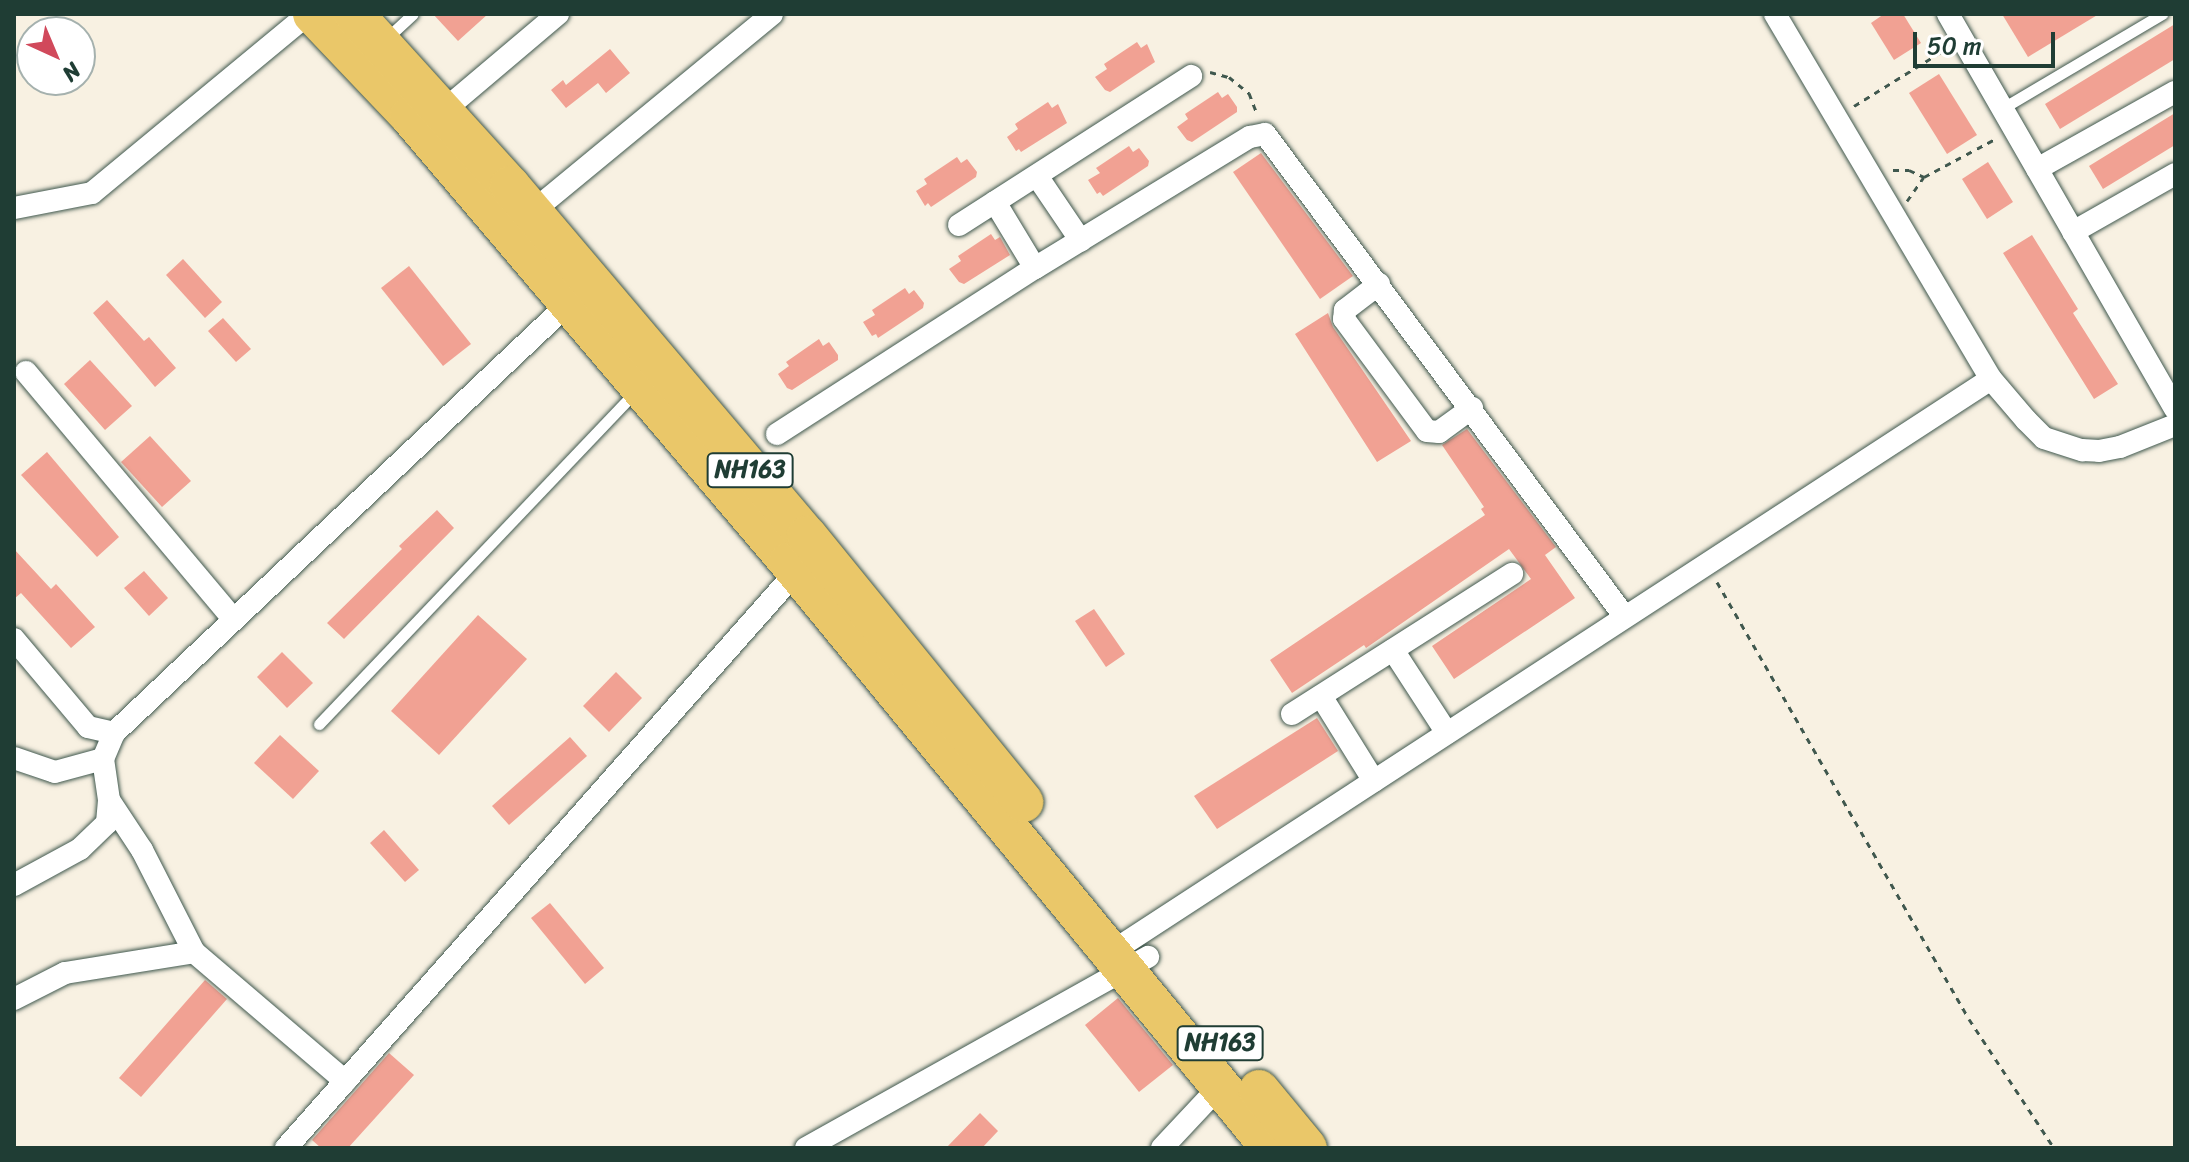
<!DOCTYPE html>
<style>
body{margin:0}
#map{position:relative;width:2189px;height:1162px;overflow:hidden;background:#f8f1e2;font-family:Sriracha,sans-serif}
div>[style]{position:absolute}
.building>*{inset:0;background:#f1a193}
.path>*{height:3px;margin-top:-1.5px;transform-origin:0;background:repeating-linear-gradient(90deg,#40584e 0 6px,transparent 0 12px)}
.roads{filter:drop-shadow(0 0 2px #40584e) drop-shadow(0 0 2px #40584e)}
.lane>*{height:11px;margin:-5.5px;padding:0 5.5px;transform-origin:5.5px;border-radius:5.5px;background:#fff}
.street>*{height:22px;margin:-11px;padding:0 11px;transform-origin:11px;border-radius:11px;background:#fff}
.highway>*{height:40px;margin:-20px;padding:0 20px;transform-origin:20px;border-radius:20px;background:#eac769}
span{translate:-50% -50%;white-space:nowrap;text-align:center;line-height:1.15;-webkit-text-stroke:7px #fff;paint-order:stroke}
.shield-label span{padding:2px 6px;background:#fff;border:2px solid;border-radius:6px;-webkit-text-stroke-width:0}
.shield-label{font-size:24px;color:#1f3d34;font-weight:700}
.frame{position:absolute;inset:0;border:16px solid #1f3d34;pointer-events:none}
.north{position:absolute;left:16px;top:16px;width:80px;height:80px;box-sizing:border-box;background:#fff;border:2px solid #a5b1ae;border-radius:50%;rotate:136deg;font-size:22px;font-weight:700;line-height:32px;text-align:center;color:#1f3d34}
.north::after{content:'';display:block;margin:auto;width:28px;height:36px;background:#d1495b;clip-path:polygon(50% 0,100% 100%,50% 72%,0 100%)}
.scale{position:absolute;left:1913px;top:32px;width:142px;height:36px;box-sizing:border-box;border:4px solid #1f3d34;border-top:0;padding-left:10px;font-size:24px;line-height:28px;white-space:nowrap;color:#1f3d34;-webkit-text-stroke:6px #fff;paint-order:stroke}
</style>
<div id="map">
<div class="building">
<div style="clip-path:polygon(433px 14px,488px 14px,458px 41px)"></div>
<div style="clip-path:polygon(1884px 14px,1903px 14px,1921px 43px,1894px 60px,1871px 23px)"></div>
<div style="clip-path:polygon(2002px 14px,2099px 14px,2028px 57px)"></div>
<div style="clip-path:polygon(2175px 24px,2175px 59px,2060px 129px,2045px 104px)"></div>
<div style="clip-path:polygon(1137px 42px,1141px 48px,1147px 44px,1155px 62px,1110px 92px,1105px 90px,1095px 77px,1107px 69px,1104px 64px)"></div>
<div style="clip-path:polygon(610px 49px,630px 73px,606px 93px,598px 83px,566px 108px,551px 90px,563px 80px,566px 85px)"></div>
<div style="clip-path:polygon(1939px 74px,1977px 135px,1947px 154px,1909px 93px)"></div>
<div style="clip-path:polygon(1218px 92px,1222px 98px,1228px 94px,1237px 107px,1237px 112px,1192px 142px,1187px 140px,1177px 127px,1188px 119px,1185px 114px)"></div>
<div style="clip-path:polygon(1048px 102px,1052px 108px,1058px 104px,1067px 123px,1021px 152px,1019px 149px,1016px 151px,1007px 137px,1018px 129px,1015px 124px)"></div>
<div style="clip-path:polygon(2175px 113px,2175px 145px,2103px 189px,2089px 166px)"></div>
<div style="clip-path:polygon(1129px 146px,1133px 152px,1139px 148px,1149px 161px,1148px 166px,1103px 196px,1100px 192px,1097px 194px,1088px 180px,1100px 173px,1096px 168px)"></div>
<div style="clip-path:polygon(1261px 153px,1353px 276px,1320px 299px,1233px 172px)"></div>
<div style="clip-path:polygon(957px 157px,961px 163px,967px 159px,977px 172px,976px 177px,931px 207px,928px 203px,925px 206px,916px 191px,927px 184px,924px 179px)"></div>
<div style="clip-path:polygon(1988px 162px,2013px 202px,1987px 219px,1962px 179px)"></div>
<div style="clip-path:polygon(991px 234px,995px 240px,1000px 237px,1010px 255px,964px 284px,959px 282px,949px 269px,961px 261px,958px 256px)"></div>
<div style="clip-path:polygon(2032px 235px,2078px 309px,2073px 313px,2118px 384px,2094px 399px,2003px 253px)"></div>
<div style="clip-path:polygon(183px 259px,222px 302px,205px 318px,166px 275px)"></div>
<div style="clip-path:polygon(409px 266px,471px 344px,443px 366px,381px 288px)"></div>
<div style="clip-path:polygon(905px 288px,909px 294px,914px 290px,924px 303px,923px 308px,878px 338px,876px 334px,872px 336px,863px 322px,875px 315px,872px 310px)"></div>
<div style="clip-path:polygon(107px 300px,144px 341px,149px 337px,176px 368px,155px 387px,93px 313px)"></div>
<div style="clip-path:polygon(1328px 313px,1333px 327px,1411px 441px,1377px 462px,1295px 334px)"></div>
<div style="clip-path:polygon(223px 318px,251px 349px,236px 362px,208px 331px)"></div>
<div style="clip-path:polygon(819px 339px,823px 346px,829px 342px,838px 355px,838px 360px,792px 390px,787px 388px,778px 374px,789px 366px,786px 362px)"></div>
<div style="clip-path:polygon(90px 360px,132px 406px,105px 430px,64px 384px)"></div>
<div style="clip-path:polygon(1467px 429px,1556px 547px,1545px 555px,1575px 598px,1454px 679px,1432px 646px,1531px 579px,1509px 549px,1366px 648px,1364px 645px,1292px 693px,1270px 660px,1485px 515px,1481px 509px,1484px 507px,1442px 445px)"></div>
<div style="clip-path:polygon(150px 436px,191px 481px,162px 507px,121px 462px)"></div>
<div style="clip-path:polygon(47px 452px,119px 537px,97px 557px,21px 475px)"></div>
<div style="clip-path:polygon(437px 510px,454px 528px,344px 639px,327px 623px,402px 549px,399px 546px)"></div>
<div style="clip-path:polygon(14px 549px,51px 589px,56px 584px,95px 627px,71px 648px,21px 593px,14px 599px)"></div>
<div style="clip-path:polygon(144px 571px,168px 598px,149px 616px,124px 588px)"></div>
<div style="clip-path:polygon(1094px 609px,1125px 654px,1106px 667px,1075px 621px)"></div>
<div style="clip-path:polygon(478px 615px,527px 659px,439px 755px,391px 711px)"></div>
<div style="clip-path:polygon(282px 652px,313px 683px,287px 708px,257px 677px)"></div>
<div style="clip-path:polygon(616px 672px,642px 698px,609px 732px,583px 706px)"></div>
<div style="clip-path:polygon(1317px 718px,1338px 751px,1217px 829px,1194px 796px)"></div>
<div style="clip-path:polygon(280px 735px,319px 771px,293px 799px,254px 763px)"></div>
<div style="clip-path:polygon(570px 737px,587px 756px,509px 825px,492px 806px)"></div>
<div style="clip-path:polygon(384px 830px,419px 870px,405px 882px,370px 843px)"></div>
<div style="clip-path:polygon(550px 903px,604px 968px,585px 984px,531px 918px)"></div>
<div style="clip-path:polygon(205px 980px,227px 999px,141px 1097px,119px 1078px)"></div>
<div style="clip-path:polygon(1118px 998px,1173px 1065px,1139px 1092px,1085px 1025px)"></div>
<div style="clip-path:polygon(389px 1053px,414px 1075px,348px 1148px,321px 1148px,312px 1140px)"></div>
<div style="clip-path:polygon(980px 1113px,998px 1131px,982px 1148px,946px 1148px)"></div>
</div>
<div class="path">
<div style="left:1210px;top:72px;width:20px;rotate:15deg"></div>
<div style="left:1229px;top:77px;width:26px;rotate:39deg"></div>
<div style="left:1249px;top:93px;width:22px;rotate:69deg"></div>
<div style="left:1854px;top:106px;width:108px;rotate:-31.8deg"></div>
<div style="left:1893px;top:170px;width:16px"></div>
<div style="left:1909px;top:170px;width:17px;rotate:25deg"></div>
<div style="left:1907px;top:201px;width:29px;rotate:-55deg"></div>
<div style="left:1924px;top:177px;width:83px;rotate:-28.1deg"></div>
<div style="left:1717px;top:582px;width:504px;rotate:60.03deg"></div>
<div style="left:1969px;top:1019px;width:154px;rotate:56.6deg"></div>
</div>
<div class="roads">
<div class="lane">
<div style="left:387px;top:38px;width:35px;rotate:-43deg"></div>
<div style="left:2003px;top:108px;width:185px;rotate:-30.6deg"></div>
<div style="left:319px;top:724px;width:457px;rotate:-46.4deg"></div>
</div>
<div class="street">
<div style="left:1775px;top:14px;width:424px;rotate:59.4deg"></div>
<div style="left:1991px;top:379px;width:54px;rotate:49.5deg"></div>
<div style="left:2026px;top:420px;width:25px;rotate:45deg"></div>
<div style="left:2044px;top:438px;width:40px;rotate:18deg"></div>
<div style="left:2082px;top:450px;width:17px;rotate:3deg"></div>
<div style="left:2099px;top:451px;width:21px;rotate:-11deg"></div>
<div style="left:2120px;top:447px;width:59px;rotate:-21.8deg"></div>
<div style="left:1948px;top:14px;width:455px;rotate:60.1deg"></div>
<div style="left:442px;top:112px;width:152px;rotate:-40.2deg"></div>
<div style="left:2037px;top:169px;width:158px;rotate:-29.2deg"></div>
<div style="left:1037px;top:176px;width:78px;rotate:55.9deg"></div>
<div style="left:995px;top:202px;width:77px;rotate:58.8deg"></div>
<div style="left:14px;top:208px;width:79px;rotate:-10.9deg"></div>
<div style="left:92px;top:193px;width:281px;rotate:-39.6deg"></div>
<div style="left:532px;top:212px;width:311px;rotate:-39.5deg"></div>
<div style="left:959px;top:225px;width:276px;rotate:-32.7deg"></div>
<div style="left:2073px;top:232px;width:117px;rotate:-29.6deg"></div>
<div style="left:1379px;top:284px;width:43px;rotate:142.6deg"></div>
<div style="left:1345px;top:310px;width:9px;rotate:96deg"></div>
<div style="left:1344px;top:319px;width:139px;rotate:53.5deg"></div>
<div style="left:1427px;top:431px;width:12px;rotate:5deg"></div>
<div style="left:1439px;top:432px;width:41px;rotate:-36deg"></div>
<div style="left:26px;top:372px;width:322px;rotate:50deg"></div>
<div style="left:777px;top:434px;width:307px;rotate:-32.8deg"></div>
<div style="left:1035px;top:268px;width:252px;rotate:-31.4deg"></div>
<div style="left:1250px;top:137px;width:15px;rotate:-11deg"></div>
<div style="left:1265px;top:134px;width:602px;rotate:53.3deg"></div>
<div style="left:14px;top:639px;width:115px;rotate:49.9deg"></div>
<div style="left:88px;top:727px;width:27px;rotate:13deg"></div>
<div style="left:1393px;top:650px;width:99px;rotate:57deg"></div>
<div style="left:1321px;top:696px;width:100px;rotate:58.1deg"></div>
<div style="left:1292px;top:714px;width:261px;rotate:-32.5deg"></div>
<div style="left:14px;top:758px;width:43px;rotate:18.9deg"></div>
<div style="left:55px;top:772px;width:50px;rotate:-15.2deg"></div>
<div style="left:109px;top:800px;width:60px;rotate:56.6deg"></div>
<div style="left:142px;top:850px;width:114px;rotate:63deg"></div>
<div style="left:194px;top:952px;width:199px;rotate:40.5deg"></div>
<div style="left:14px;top:885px;width:75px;rotate:-28.6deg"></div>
<div style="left:80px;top:849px;width:37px;rotate:-44deg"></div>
<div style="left:107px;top:823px;width:23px;rotate:-85deg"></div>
<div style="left:109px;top:800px;width:41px;rotate:-98.3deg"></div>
<div style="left:103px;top:759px;width:28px;rotate:-67deg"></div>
<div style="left:114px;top:733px;width:625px;rotate:-43.38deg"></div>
<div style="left:1110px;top:953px;width:1051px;rotate:-33.09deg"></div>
<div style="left:14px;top:999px;width:57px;rotate:-27deg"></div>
<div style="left:65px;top:973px;width:131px;rotate:-9.2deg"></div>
<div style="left:286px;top:1148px;width:771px;rotate:-48.47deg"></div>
<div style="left:806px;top:1148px;width:392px;rotate:-29.2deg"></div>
<div style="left:1162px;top:1148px;width:85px;rotate:-46.9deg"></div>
</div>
<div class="highway">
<div style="left:313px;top:14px;width:141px;rotate:46.4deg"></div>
<div style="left:410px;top:116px;width:585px;rotate:49.64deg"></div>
<div style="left:789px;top:562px;width:759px;rotate:50.56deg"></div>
<div style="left:354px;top:14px;width:232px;rotate:47.8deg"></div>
<div style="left:510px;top:186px;width:459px;rotate:49.7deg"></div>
<div style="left:807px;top:536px;width:343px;rotate:50.9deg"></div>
<div style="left:1259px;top:1090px;width:75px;rotate:50.4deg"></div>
</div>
</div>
<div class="shield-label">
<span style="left:750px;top:470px">NH163</span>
<span style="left:1220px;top:1043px">NH163</span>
</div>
<div class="frame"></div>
<div class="north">N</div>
<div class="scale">50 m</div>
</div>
